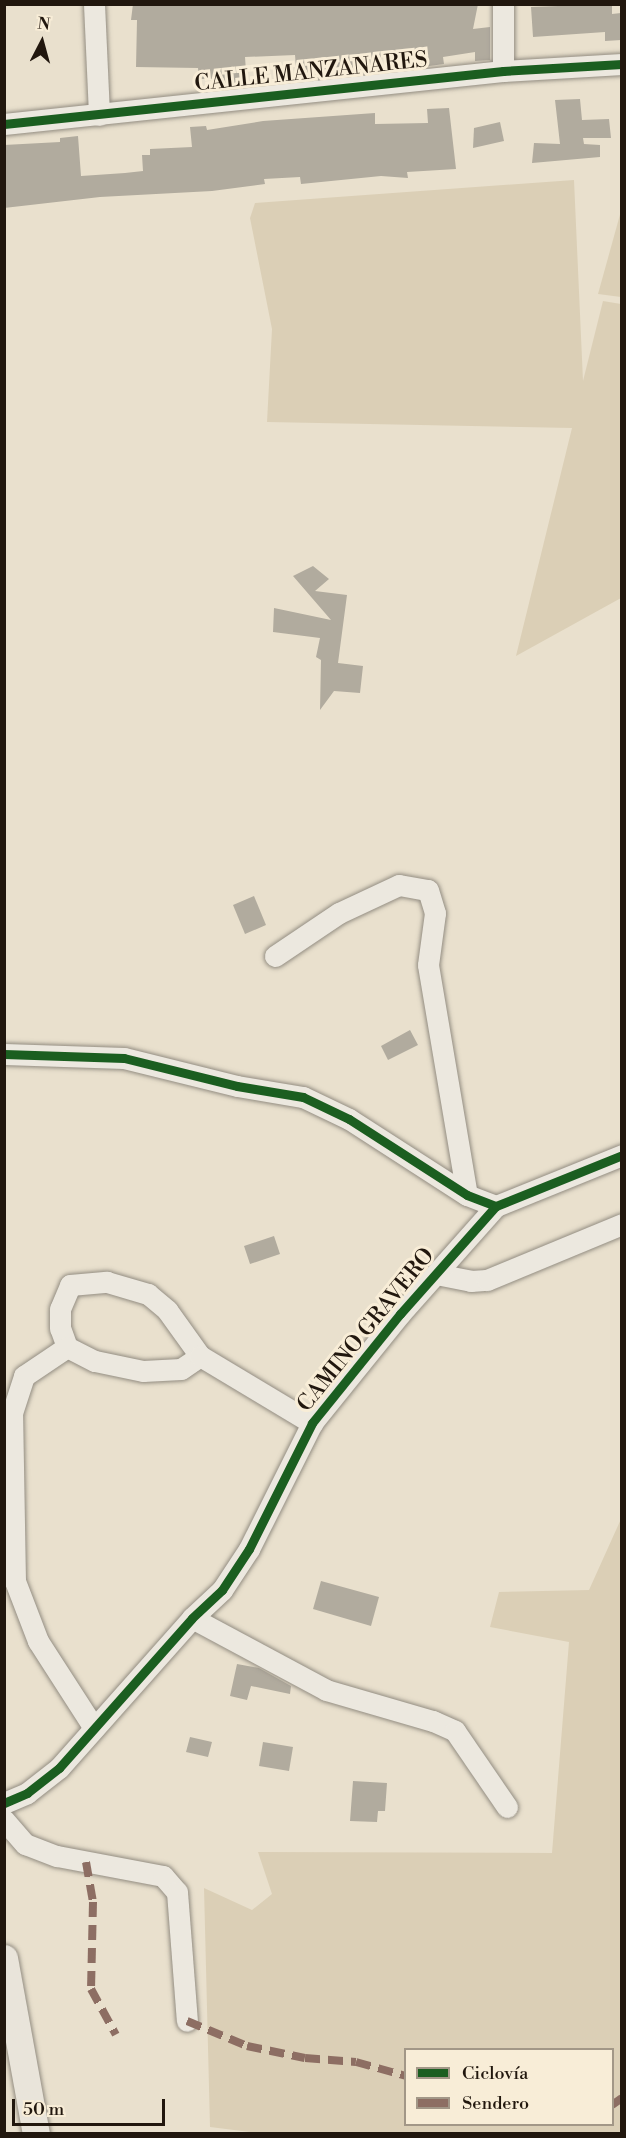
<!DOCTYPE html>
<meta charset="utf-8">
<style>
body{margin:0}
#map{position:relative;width:626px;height:2138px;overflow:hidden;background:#e9e0cd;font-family:"Libre Bodoni",serif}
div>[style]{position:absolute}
.green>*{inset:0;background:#dbcfb6}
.building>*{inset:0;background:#b1ab9e}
.roads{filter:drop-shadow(0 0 2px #938d82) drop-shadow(0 0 2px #938d82)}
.minor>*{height:21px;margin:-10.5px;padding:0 10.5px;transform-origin:10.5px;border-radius:10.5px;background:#ece8df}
.major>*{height:27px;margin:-13.5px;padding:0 13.5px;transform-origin:13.5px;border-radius:13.5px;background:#e9e4da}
.quiet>*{height:8px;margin-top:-4px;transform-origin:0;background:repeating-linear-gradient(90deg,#8d6e63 0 15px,transparent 0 23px)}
.cycleway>*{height:9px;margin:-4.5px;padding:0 4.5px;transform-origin:4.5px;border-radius:4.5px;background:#1b5e20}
span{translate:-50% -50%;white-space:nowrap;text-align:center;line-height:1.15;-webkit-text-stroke:6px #f8edd7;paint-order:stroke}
.street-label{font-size:22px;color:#21170e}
.frame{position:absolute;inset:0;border:6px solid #21170e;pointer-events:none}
.legend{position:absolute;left:404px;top:2048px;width:210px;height:78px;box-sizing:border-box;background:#f8edd7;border:2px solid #a29787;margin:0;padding:8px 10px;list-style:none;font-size:18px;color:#21170e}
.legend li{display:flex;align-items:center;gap:12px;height:30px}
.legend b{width:30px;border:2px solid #a29787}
.north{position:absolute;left:12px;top:12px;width:60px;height:60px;-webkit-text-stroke:4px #f8edd7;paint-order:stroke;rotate:6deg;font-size:16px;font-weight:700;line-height:24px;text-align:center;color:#21170e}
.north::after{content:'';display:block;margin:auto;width:21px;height:27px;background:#21170e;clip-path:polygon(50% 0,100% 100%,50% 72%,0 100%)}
.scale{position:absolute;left:12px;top:2099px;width:153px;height:27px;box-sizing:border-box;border:3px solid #21170e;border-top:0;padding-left:8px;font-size:18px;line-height:21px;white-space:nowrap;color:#21170e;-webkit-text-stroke:4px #f8edd7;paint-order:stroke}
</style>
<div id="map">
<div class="green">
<div style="clip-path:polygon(574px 180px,583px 381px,603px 301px,621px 304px,621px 598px,516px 656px,572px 428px,267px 422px,272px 329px,250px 218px,255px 203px)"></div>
<div style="clip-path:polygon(621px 211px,621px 297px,598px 294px)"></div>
<div style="clip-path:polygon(evenodd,621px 1519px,621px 2133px,265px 2134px,210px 2127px,204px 1888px,252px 1910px,272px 1894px,258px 1852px,552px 1853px,569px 1642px,490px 1627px,499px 1592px,589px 1590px,621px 1519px,406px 2050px,612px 2050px,612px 2124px,406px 2124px,406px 2050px)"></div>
</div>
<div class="building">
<div style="clip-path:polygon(133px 4px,478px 4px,473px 29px,490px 27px,490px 60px,475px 61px,475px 52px,443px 57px,444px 64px,422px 67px,420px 52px,370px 59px,372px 72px,297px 80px,295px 55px,245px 57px,247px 85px,221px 88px,222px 79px,199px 79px,198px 68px,136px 67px,137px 20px,131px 20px)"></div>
<div style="clip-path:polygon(612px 4px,612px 14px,621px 13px,621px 40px,605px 41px,605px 32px,533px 37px,531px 7px)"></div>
<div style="clip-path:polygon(580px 99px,582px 120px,609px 119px,611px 138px,583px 138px,584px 144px,600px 145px,600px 157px,532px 163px,534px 143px,560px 144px,555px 100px)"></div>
<div style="clip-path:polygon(449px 108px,456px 169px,407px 172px,408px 178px,381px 176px,301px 184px,300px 177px,264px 179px,265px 184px,212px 191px,100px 197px,4px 208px,4px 145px,60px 142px,60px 138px,78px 136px,81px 176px,125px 173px,143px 171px,142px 155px,150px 155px,150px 149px,192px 147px,190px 127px,206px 126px,207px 130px,263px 121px,375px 113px,375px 124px,428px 123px,427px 109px)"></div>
<div style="clip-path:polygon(500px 122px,504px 141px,473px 148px,474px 128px)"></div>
<div style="clip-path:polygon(313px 566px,329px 579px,315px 591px,347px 595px,338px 663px,363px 666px,360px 693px,334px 691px,320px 710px,321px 660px,316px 657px,320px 638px,273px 632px,274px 608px,331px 620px,293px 576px)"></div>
<div style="clip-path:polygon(254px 896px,266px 925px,245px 934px,233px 905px)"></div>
<div style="clip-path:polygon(410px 1030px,418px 1045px,388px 1060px,381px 1046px)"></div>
<div style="clip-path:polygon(274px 1236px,280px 1254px,250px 1264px,244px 1246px)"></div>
<div style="clip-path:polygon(321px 1581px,379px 1597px,371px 1626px,313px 1609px)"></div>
<div style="clip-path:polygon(237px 1664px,259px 1668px,291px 1686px,290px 1694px,251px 1686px,247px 1700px,230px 1696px)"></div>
<div style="clip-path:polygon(190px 1737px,212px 1742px,208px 1757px,186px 1752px)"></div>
<div style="clip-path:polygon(263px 1742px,293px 1747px,289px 1771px,259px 1766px)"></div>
<div style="clip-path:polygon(353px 1781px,387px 1783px,385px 1811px,378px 1811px,377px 1822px,350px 1821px)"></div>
</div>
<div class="roads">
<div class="minor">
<div style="left:94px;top:4px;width:111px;rotate:87.4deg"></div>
<div style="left:503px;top:71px;width:67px;rotate:-90deg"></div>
<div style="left:4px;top:124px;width:502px;rotate:-6.06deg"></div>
<div style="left:503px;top:71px;width:119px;rotate:-3.4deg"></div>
<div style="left:275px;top:956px;width:77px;rotate:-33.9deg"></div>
<div style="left:339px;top:913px;width:66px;rotate:-25deg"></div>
<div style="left:399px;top:885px;width:29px;rotate:10deg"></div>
<div style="left:428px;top:890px;width:24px;rotate:73deg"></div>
<div style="left:435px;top:913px;width:52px;rotate:97.7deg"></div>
<div style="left:428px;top:965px;width:233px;rotate:80.4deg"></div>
<div style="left:4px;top:1054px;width:120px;rotate:1.9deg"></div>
<div style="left:124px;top:1058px;width:116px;rotate:13.9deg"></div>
<div style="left:237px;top:1086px;width:67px;rotate:9.5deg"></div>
<div style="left:303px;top:1097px;width:51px;rotate:25.6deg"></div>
<div style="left:349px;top:1119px;width:140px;rotate:32.8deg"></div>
<div style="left:467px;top:1195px;width:31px;rotate:21deg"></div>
<div style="left:436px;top:1274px;width:36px;rotate:11deg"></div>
<div style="left:471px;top:1281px;width:16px;rotate:-4deg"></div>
<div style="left:487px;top:1280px;width:146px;rotate:-22.5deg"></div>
<div style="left:67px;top:1347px;width:20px;rotate:-110deg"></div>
<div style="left:60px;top:1328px;width:19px;rotate:-90deg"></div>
<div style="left:60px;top:1309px;width:26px;rotate:-67deg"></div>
<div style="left:70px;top:1285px;width:37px;rotate:-5deg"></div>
<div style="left:107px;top:1282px;width:43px;rotate:16.3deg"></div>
<div style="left:148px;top:1294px;width:25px;rotate:40deg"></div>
<div style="left:167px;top:1310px;width:57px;rotate:54.3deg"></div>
<div style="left:192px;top:1618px;width:152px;rotate:28.2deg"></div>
<div style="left:326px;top:1690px;width:111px;rotate:16.2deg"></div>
<div style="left:433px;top:1721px;width:24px;rotate:24deg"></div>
<div style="left:455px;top:1731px;width:92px;rotate:55.6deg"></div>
<div style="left:94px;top:1728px;width:103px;rotate:-122.8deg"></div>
<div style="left:38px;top:1641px;width:64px;rotate:-111deg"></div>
<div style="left:15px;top:1581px;width:168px;rotate:-91deg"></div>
<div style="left:12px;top:1413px;width:39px;rotate:-72deg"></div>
<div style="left:24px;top:1376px;width:52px;rotate:-34deg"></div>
<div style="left:67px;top:1347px;width:31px;rotate:27deg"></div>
<div style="left:95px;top:1361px;width:49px;rotate:11.8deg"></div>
<div style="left:143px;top:1371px;width:38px;rotate:-3deg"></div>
<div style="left:181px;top:1369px;width:23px;rotate:-34deg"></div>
<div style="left:200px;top:1356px;width:131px;rotate:30.9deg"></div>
<div style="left:4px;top:1803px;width:25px;rotate:-23deg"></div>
<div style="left:27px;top:1793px;width:41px;rotate:-38deg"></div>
<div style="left:59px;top:1768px;width:200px;rotate:-48.4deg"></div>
<div style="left:192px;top:1618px;width:41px;rotate:-43deg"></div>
<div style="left:222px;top:1590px;width:49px;rotate:-56.6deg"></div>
<div style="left:249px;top:1549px;width:141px;rotate:-63.4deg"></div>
<div style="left:312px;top:1423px;width:140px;rotate:-51.1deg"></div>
<div style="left:400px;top:1314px;width:144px;rotate:-48.4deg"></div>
<div style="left:496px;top:1206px;width:136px;rotate:-22deg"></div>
<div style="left:4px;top:1820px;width:32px;rotate:49deg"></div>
<div style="left:25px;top:1844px;width:34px;rotate:21deg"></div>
<div style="left:57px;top:1856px;width:108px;rotate:10.7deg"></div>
<div style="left:163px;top:1876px;width:21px;rotate:49deg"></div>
<div style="left:177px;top:1892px;width:129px;rotate:85.6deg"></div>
</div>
<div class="major">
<div style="left:4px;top:1958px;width:179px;rotate:79.7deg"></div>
</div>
</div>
<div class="quiet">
<div style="left:86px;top:1862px;width:41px;rotate:80.1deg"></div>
<div style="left:93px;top:1902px;width:87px;rotate:91.3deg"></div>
<div style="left:91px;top:1989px;width:52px;rotate:61.5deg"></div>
<div style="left:187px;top:2021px;width:65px;rotate:22.6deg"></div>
<div style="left:247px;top:2046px;width:59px;rotate:11.7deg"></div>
<div style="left:305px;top:2058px;width:51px;rotate:4.5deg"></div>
<div style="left:356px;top:2062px;width:52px;rotate:15.6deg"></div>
<div style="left:612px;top:2105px;width:12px;rotate:-35deg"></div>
</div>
<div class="cycleway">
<div style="left:4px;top:124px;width:502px;rotate:-6.06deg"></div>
<div style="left:503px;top:71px;width:119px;rotate:-3.4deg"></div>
<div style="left:4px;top:1054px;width:120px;rotate:1.9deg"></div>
<div style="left:124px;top:1058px;width:116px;rotate:13.9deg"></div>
<div style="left:237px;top:1086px;width:67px;rotate:9.5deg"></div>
<div style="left:303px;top:1097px;width:51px;rotate:25.6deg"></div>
<div style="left:349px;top:1119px;width:140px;rotate:32.8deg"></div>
<div style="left:467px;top:1195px;width:31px;rotate:21deg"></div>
<div style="left:4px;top:1803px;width:25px;rotate:-23deg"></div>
<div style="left:27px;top:1793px;width:41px;rotate:-38deg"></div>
<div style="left:59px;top:1768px;width:200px;rotate:-48.4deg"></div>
<div style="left:192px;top:1618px;width:41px;rotate:-43deg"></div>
<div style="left:222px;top:1590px;width:49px;rotate:-56.6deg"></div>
<div style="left:249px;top:1549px;width:141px;rotate:-63.4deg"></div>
<div style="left:312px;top:1423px;width:140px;rotate:-51.1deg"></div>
<div style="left:400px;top:1314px;width:144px;rotate:-48.4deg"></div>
<div style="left:496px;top:1206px;width:136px;rotate:-22deg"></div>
</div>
<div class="street-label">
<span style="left:311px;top:72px;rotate:-6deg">CALLE MANZANARES</span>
<span style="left:366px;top:1330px;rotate:-51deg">CAMINO GRAVERO</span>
</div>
<div class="frame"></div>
<ul class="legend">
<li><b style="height:8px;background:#1b5e20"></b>Ciclovía</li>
<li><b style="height:8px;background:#8d6e63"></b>Sendero</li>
</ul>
<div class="north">N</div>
<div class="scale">50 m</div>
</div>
